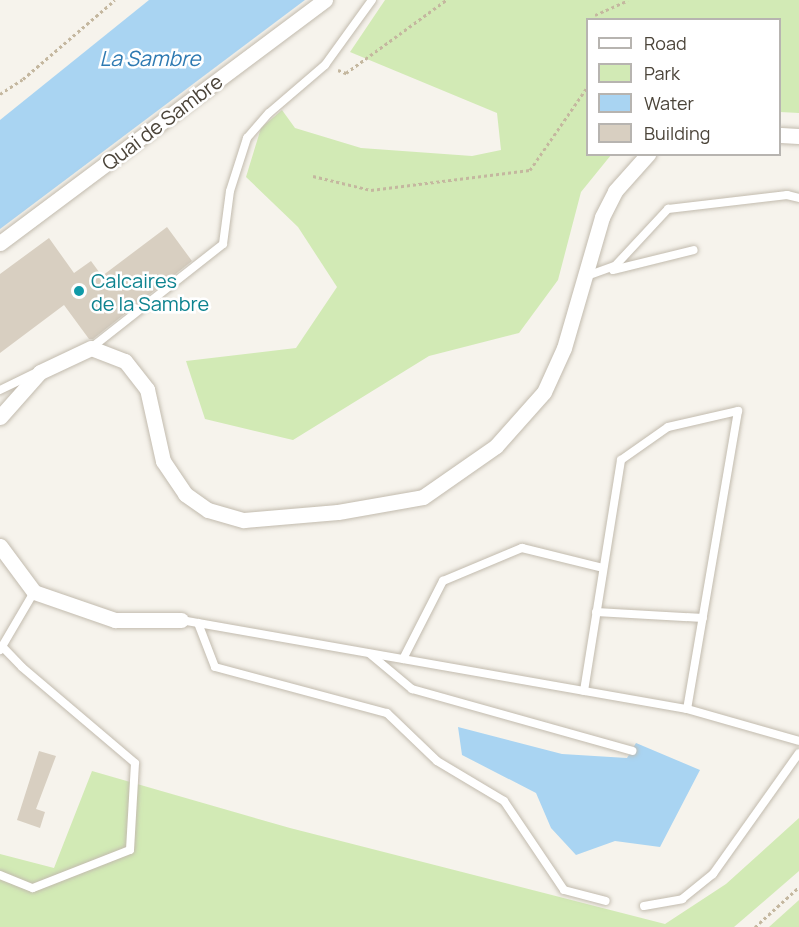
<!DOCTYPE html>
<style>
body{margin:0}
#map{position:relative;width:799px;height:927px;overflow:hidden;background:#f6f3ec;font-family:Manrope,sans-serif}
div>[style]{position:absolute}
.green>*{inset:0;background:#d2eab5}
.water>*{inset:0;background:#a9d4f2}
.building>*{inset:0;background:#d8cfc1}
.path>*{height:3px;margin-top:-1.5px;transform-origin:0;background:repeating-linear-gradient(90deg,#c4b79f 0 3px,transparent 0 6px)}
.roads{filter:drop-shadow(0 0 2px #c2bbae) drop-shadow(0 0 2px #c2bbae)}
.lane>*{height:8px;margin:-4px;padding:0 4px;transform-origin:4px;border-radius:4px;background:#fff}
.street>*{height:15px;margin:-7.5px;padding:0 7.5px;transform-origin:7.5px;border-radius:7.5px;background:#fff}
.dots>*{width:16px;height:16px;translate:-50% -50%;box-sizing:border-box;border:3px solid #fff;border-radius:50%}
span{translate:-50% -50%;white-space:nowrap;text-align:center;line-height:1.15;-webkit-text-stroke:5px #fff;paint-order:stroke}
.street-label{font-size:20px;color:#4b4439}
.culture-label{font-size:20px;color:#0d838f}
.left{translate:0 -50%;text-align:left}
.water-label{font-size:21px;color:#2e7ab2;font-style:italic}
.legend{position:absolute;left:586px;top:18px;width:195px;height:138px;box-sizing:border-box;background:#fff;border:2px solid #b7b4b0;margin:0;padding:8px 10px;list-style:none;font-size:18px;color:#4b4439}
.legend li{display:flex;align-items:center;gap:12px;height:30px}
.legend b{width:30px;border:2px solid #b7b4b0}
</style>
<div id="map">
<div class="green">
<div style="clip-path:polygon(385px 0,799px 0,799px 113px,780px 112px,780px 20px,588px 20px,588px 154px,611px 155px,581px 192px,558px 280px,519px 333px,429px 356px,293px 440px,205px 419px,186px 361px,296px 348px,337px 287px,298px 227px,246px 177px,261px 128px,282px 110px,295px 128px,361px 148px,472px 156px,501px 150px,497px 113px,350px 52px)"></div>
<div style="clip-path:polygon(92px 771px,290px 828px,665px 924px,726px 884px,799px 818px,799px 871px,734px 927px,0 927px,0 854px,54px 868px)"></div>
<div style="clip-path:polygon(799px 900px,799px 927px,769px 927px)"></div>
</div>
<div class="water">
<div style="clip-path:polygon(149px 0,305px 0,0 229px,0 120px)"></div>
<div style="clip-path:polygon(458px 727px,562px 754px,627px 758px,636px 743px,700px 770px,660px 847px,615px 841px,576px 855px,551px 828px,536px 793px,462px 755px)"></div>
</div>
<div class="building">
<div style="clip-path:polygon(167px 227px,192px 261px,93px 339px,89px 339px,64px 305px,0 353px,0 274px,49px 238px,74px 273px,91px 261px,102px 276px)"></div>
<div style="clip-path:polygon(39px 751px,56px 756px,36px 809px,45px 812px,40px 828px,17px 820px)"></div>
</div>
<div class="path">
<div style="left:595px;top:20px;width:5px;rotate:-90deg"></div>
<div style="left:595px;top:15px;width:36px;rotate:-24deg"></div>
<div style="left:338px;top:70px;width:9px;rotate:21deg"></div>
<div style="left:346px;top:73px;width:124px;rotate:-36.1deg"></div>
<div style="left:0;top:94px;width:27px;rotate:-33deg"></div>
<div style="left:23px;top:79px;width:121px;rotate:-40.7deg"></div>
<div style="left:313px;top:176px;width:60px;rotate:13.6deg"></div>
<div style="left:371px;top:190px;width:160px;rotate:-7.2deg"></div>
<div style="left:530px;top:170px;width:102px;rotate:-55.4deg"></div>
<div style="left:755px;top:927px;width:59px;rotate:-42.3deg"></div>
</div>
<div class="roads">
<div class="lane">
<div style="left:613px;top:270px;width:83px;rotate:-13.9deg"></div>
<div style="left:584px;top:277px;width:33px;rotate:-20deg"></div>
<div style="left:615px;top:266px;width:78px;rotate:-47.1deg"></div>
<div style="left:668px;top:209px;width:120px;rotate:-6.7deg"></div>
<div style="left:787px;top:195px;width:12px;rotate:14deg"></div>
<div style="left:91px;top:348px;width:168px;rotate:-38.2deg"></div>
<div style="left:223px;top:244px;width:53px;rotate:-82.5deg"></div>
<div style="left:230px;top:191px;width:56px;rotate:-72.2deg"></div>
<div style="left:247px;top:138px;width:33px;rotate:-49deg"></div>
<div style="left:269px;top:113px;width:74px;rotate:-40.6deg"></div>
<div style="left:325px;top:65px;width:80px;rotate:-54.1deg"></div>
<div style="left:0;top:390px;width:37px;rotate:-26deg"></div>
<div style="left:596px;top:612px;width:107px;rotate:3.2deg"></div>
<div style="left:181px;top:620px;width:514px;rotate:9.98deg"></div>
<div style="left:687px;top:709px;width:116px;rotate:15.9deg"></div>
<div style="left:198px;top:623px;width:47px;rotate:68.9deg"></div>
<div style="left:215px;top:667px;width:178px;rotate:15deg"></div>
<div style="left:387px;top:713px;width:69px;rotate:43.8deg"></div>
<div style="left:437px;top:761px;width:78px;rotate:30.8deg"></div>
<div style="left:504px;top:801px;width:107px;rotate:56deg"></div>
<div style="left:564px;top:890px;width:43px;rotate:14.7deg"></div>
<div style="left:0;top:650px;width:67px;rotate:-59.6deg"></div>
<div style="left:370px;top:654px;width:55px;rotate:39.8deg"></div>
<div style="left:412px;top:689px;width:229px;rotate:15.7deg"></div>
<div style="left:403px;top:659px;width:88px;rotate:-62.9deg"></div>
<div style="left:443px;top:581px;width:86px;rotate:-22.7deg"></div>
<div style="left:522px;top:548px;width:83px;rotate:13.9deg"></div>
<div style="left:584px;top:691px;width:234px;rotate:-80.9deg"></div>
<div style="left:621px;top:460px;width:57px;rotate:-35.1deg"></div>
<div style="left:668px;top:427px;width:72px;rotate:-12.9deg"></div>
<div style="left:738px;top:411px;width:302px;rotate:99.7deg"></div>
<div style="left:0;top:875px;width:35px;rotate:22deg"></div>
<div style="left:33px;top:888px;width:104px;rotate:-21.4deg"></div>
<div style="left:130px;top:850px;width:87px;rotate:-86.7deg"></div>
<div style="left:135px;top:763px;width:148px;rotate:-139.7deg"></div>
<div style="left:22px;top:667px;width:28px;rotate:-134deg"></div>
<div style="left:644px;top:906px;width:39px;rotate:-10deg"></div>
<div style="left:682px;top:899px;width:40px;rotate:-39deg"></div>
<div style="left:713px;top:874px;width:148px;rotate:-54.6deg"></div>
</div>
<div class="street">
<div style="left:780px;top:135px;width:19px;rotate:3deg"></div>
<div style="left:0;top:243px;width:406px;rotate:-36.8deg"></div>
<div style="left:0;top:417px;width:60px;rotate:-48.4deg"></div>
<div style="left:40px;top:372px;width:56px;rotate:-25.2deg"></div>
<div style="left:91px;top:348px;width:36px;rotate:21deg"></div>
<div style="left:125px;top:361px;width:36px;rotate:52deg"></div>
<div style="left:147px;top:389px;width:74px;rotate:77.5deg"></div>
<div style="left:163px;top:461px;width:40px;rotate:56deg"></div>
<div style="left:185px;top:494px;width:28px;rotate:35deg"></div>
<div style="left:208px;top:510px;width:37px;rotate:16deg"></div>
<div style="left:244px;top:520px;width:94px;rotate:-4.9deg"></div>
<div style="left:338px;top:512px;width:86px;rotate:-10deg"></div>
<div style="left:423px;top:497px;width:89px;rotate:-34.9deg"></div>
<div style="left:496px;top:446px;width:72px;rotate:-48.4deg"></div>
<div style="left:544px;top:392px;width:48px;rotate:-65.6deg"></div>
<div style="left:564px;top:348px;width:136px;rotate:-73.8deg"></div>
<div style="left:602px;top:217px;width:29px;rotate:-63deg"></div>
<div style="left:615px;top:191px;width:50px;rotate:-48.3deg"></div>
<div style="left:0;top:546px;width:57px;rotate:53.5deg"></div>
<div style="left:34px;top:592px;width:86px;rotate:19.1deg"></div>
<div style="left:115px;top:620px;width:66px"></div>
</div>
</div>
<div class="dots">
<div style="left:79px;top:291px;background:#0f9aa8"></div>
</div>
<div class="street-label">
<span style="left:162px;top:122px;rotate:-37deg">Quai de Sambre</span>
</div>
<div class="culture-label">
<span class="left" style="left:91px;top:292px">Calcaires<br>de la Sambre</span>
</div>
<div class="water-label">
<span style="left:150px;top:58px">La Sambre</span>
</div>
<ul class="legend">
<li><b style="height:8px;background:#fff"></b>Road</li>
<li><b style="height:16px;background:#d2eab5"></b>Park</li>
<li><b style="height:16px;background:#a9d4f2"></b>Water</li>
<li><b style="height:16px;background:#d8cfc1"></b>Building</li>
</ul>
</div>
